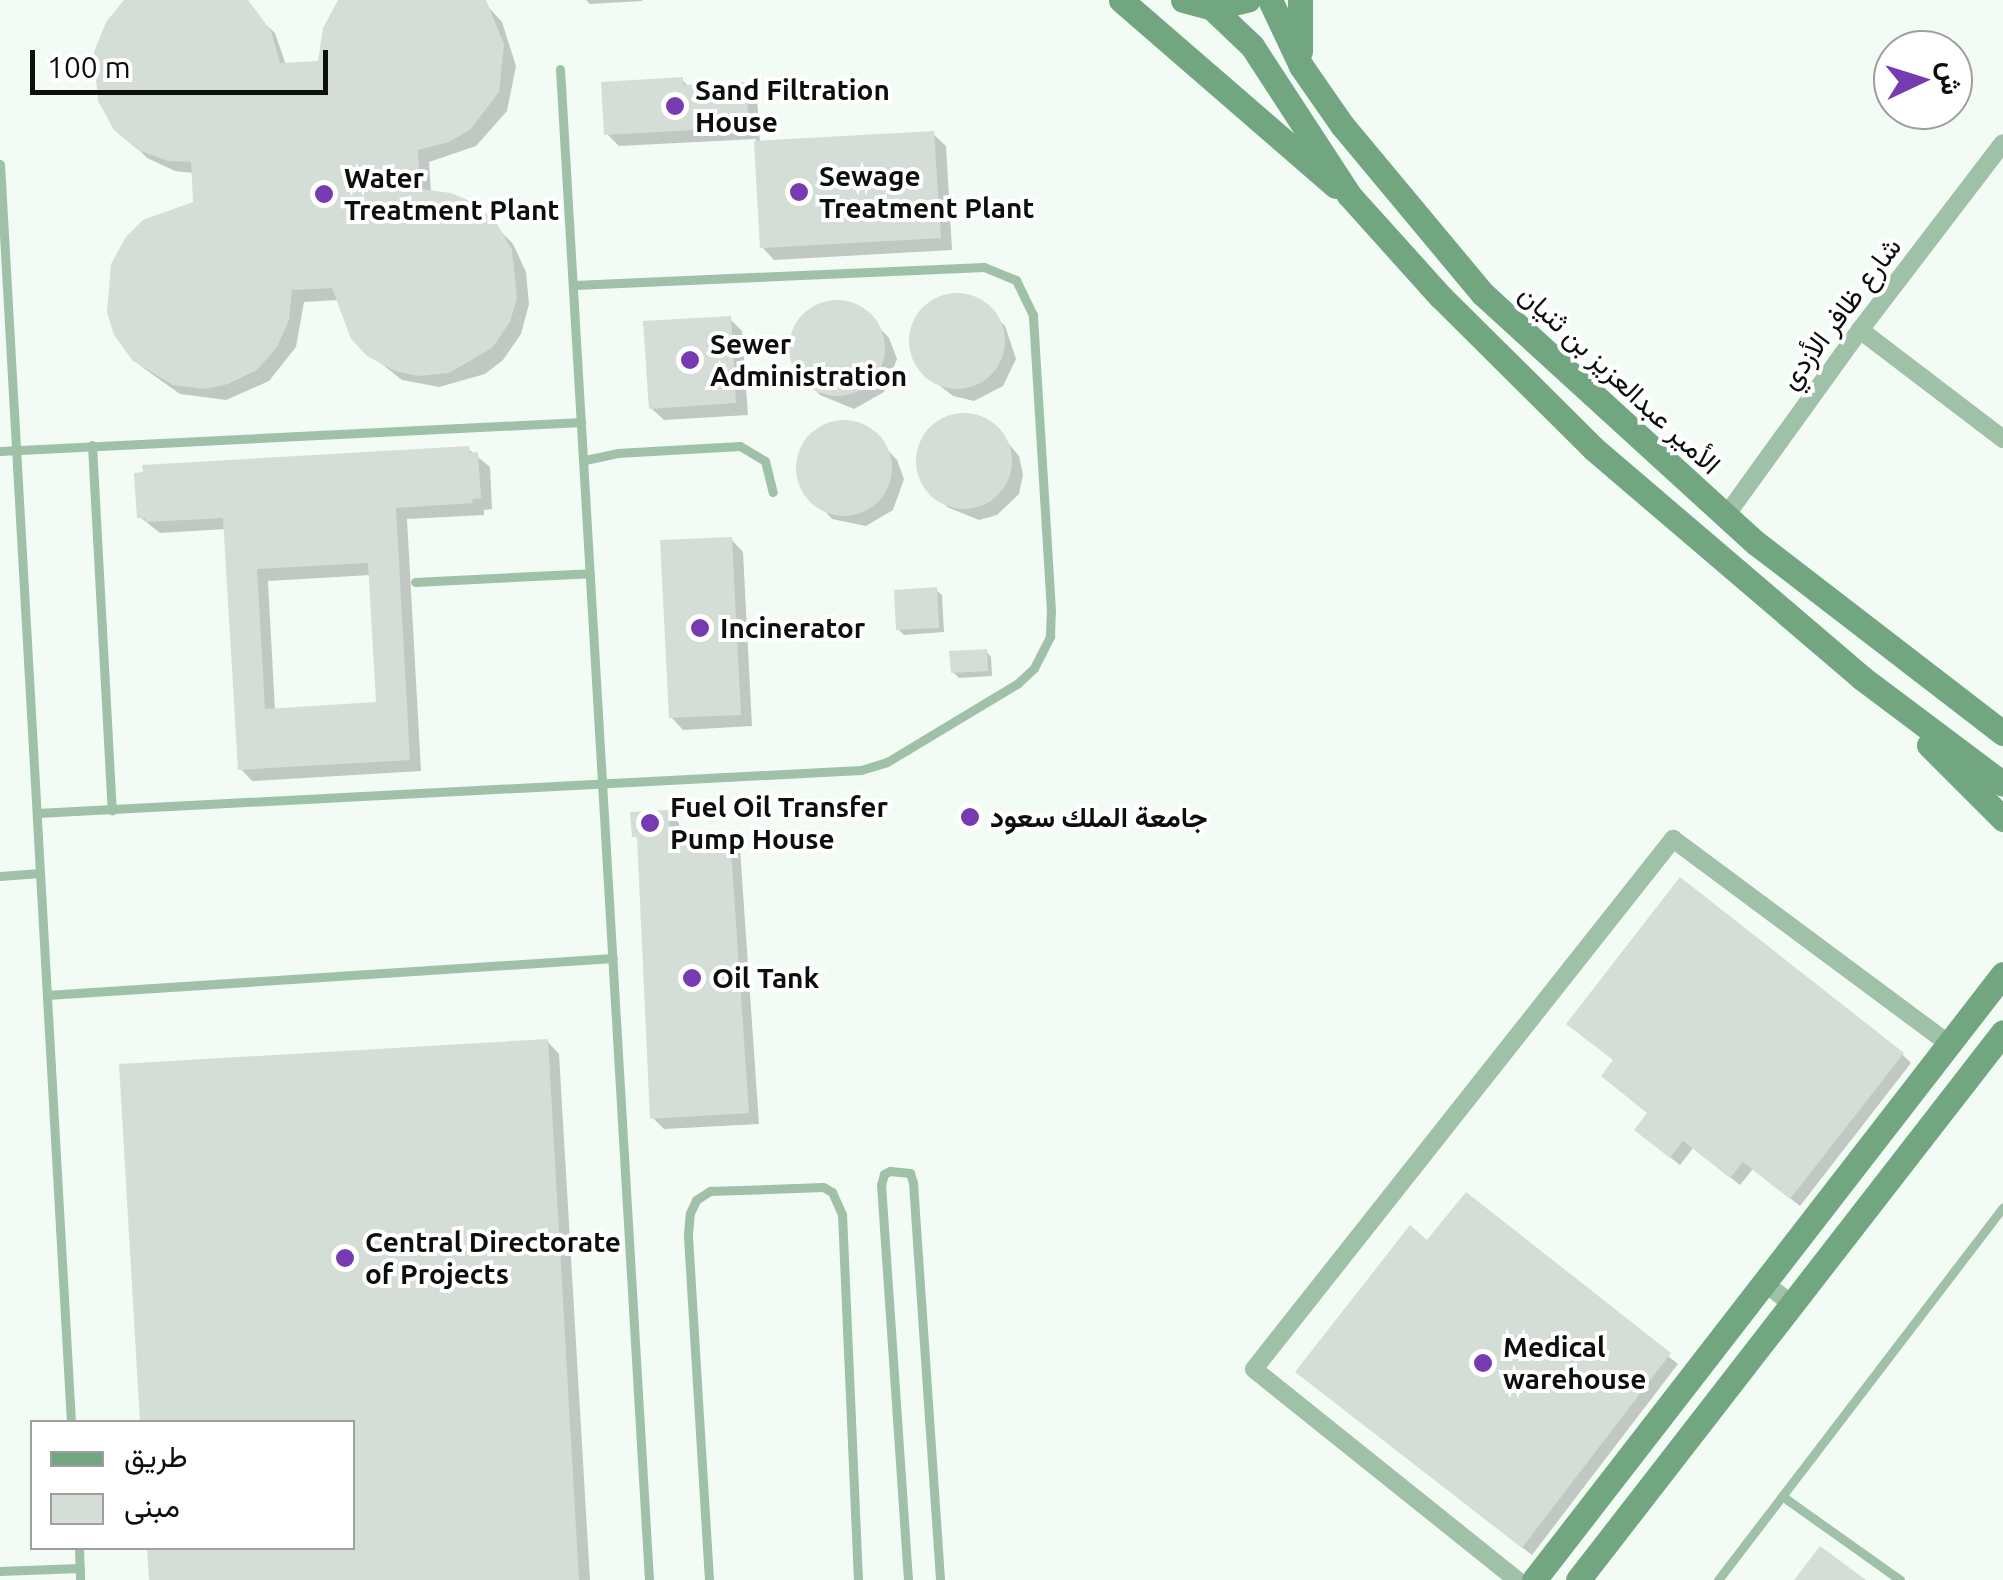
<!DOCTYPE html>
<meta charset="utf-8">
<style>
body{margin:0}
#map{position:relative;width:2003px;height:1580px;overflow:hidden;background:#f2fbf4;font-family:Ubuntu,Vazirmatn,sans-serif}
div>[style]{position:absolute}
.shadow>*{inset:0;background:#0003}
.building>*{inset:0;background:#d4ddd6}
.round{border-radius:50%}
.lane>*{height:9px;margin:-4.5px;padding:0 4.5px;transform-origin:4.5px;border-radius:4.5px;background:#9ec1a7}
.street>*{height:18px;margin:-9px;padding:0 9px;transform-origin:9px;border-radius:9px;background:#9ec1a7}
.secondary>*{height:25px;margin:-12.5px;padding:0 12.5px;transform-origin:12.5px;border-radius:12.5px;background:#71a680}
.dots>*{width:28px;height:28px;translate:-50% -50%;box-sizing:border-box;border:5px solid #fff;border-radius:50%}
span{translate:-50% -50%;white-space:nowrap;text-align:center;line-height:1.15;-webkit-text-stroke:8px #fff;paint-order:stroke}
.poi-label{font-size:28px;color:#0c0f0d;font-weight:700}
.left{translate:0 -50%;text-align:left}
.street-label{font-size:28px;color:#0c0f0d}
.legend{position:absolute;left:30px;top:1420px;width:325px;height:130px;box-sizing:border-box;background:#fff;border:2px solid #9e9f9e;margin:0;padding:12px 18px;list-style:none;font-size:30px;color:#0c0f0d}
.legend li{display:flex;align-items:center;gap:20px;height:50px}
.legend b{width:50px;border:2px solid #9e9f9e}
.north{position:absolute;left:1873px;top:30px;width:100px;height:100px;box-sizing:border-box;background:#fff;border:2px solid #9e9f9e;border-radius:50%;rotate:86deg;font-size:28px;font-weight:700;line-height:40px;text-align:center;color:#0c0f0d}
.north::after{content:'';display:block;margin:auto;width:35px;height:45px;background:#773bb1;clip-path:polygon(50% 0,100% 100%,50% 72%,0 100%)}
.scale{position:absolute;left:30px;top:50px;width:298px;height:45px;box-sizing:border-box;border:5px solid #0c0f0d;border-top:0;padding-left:12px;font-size:30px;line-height:35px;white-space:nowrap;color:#0c0f0d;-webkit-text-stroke:8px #fff;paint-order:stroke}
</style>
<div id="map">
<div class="shadow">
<div style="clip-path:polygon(129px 0,239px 0,275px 33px,286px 65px,320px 63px,341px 0,482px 0,502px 22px,516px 66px,507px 111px,476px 146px,429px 162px,431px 193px,478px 208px,513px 244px,526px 272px,529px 304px,521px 334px,503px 360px,485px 374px,439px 387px,402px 380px,363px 349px,338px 300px,304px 302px,296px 347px,269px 381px,226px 400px,180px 394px,142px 367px,129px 354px,196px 204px,194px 173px,175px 171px,147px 158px,112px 122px,98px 93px,95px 69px,101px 38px)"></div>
<div style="clip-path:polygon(586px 0,642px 0,642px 1px,590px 4px)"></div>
<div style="clip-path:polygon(682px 80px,689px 87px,745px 84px,757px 97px,760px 143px,933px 134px,946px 146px,952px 250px,774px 260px,762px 247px,756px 139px,619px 146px,607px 134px)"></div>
<div style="clip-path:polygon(960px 296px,979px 302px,1005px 326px,1016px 359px,1003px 386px,974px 401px,953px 396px,930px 378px,910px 342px,916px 323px,927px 307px,941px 299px)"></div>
<div style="clip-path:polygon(828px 304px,848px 304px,865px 313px,889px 338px,897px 359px,884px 392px,854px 409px,820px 395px,807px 382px,792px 353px,802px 320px)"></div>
<div style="clip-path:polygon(730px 319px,742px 331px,748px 415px,664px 420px,651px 408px)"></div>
<div style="clip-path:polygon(961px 414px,997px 430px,1019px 456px,1023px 475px,1019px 494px,997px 515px,979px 520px,947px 507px,919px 466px,921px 447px,933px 428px)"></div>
<div style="clip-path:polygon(840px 421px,870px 431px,897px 460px,904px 479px,893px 510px,866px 526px,832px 519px,805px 490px,799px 472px,810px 439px)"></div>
<div style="clip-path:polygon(evenodd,468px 449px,490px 467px,492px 509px,484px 510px,484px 515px,407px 519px,421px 771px,252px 781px,240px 768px,226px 529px,160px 533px,140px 517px,468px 449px,371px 575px,379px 705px,275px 711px,268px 581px,371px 575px)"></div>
<div style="clip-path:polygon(731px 539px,743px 552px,752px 726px,683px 730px,671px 717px)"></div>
<div style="clip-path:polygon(936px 590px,942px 595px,944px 632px,904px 635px,898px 629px)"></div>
<div style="clip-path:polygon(986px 651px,991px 657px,992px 676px,959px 678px,953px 672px)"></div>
<div style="clip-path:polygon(668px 812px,679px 823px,680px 842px,729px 838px,740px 849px,759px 1124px,664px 1129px,653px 1118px,640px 841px,635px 836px)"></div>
<div style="clip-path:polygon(547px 1041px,559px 1054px,590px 1580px,151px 1580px,149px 1548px,352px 1548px,352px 1422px,142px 1422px,122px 1066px)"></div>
<div style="clip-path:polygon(1902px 1054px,1911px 1063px,1800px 1206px,1753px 1169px,1740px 1185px,1693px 1148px,1680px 1165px,1646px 1138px)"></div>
<div style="clip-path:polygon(1466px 1195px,1678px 1364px,1532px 1555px,1307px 1380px)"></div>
</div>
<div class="building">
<div style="clip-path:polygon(124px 0,248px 0,271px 31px,280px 63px,318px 61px,323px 28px,338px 0,486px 0,504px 44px,499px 92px,470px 130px,449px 142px,418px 150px,420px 189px,451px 193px,472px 202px,496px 222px,512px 250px,517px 298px,510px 322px,492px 348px,449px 373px,418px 376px,395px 371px,367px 356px,351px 339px,332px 288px,292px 290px,289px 320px,277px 347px,257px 370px,228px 384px,205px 389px,173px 385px,133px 361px,114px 335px,107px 312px,111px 264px,126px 237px,143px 220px,193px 202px,191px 162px,168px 161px,138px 150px,114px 130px,98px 101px,94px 52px,106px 22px)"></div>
<div style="clip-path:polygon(683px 77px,683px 85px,746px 82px,749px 127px,604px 135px,601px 82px)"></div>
<div style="clip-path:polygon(934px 131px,941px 238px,760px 248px,754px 141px)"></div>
<div class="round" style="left:909px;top:293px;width:96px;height:96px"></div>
<div class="round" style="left:789px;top:300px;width:96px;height:96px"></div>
<div style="clip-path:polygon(731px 316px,736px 403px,649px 409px,643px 321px)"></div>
<div class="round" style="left:916px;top:413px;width:96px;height:96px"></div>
<div class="round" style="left:796px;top:420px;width:96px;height:96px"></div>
<div style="clip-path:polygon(evenodd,469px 446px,470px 453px,478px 452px,481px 498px,472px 499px,473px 503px,396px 508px,410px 760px,238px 770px,223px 518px,146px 522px,145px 518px,137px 518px,134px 473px,143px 472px,142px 465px,469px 446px,368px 563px,376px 702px,265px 709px,257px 569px,368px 563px)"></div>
<div style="clip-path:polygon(732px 537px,741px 715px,669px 718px,660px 540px)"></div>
<div style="clip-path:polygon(937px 587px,939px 628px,896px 630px,894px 590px)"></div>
<div style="clip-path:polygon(987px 649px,988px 671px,951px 673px,949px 651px)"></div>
<div style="clip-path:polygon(669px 810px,670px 840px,730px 835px,749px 1113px,650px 1119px,637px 837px,632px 837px,630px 812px)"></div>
<div style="clip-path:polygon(1680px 877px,1904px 1053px,1790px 1199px,1743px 1162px,1730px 1178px,1683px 1141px,1670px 1158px,1634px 1130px,1647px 1113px,1601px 1076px,1613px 1060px,1566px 1024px)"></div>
<div style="clip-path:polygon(548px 1039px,579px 1580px,149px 1580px,147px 1548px,352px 1548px,352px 1422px,140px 1422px,119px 1064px)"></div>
<div style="clip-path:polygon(1466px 1192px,1671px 1353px,1522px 1548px,1295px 1372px,1410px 1225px,1427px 1240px)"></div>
<div style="clip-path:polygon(1820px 1546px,1866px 1580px,1794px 1580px)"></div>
</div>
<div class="lane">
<div style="left:560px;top:69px;width:1514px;rotate:86.63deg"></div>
<div style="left:0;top:164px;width:1260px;rotate:86.77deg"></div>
<div style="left:92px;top:445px;width:366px;rotate:86.9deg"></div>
<div style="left:0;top:451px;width:582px;rotate:-2.86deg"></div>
<div style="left:585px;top:460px;width:33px;rotate:-12deg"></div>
<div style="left:617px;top:453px;width:123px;rotate:-3.3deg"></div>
<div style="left:740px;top:446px;width:29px;rotate:31deg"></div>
<div style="left:765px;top:461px;width:32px;rotate:76deg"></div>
<div style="left:415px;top:582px;width:175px;rotate:-2.9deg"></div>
<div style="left:37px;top:813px;width:825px;rotate:-2.99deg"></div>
<div style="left:861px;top:770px;width:27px;rotate:-17deg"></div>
<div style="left:887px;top:762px;width:152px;rotate:-31deg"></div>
<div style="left:1017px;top:684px;width:23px;rotate:-43deg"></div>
<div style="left:1034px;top:668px;width:36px;rotate:-63deg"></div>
<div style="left:1050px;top:636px;width:25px;rotate:-88deg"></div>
<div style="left:1051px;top:611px;width:297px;rotate:-93.5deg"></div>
<div style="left:1033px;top:315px;width:39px;rotate:-116deg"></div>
<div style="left:1016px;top:280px;width:35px;rotate:-158deg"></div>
<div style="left:984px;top:267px;width:410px;rotate:177.5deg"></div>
<div style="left:0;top:876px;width:40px;rotate:-4.3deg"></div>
<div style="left:47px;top:995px;width:567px;rotate:-3.74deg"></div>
<div style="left:1782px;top:1496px;width:145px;rotate:35.4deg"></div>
<div style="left:79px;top:1548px;width:32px;rotate:88deg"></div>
<div style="left:0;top:1571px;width:80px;rotate:-2.1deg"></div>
<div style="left:709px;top:1580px;width:347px;rotate:-93.5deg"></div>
<div style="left:688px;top:1234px;width:21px;rotate:-85deg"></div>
<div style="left:690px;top:1213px;width:14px;rotate:-65deg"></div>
<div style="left:696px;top:1200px;width:17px;rotate:-33deg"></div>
<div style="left:710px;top:1191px;width:113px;rotate:-2deg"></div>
<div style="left:823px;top:1187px;width:10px;rotate:29deg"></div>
<div style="left:832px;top:1192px;width:24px;rotate:66deg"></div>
<div style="left:842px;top:1214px;width:366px;rotate:87.5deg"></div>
<div style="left:908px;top:1580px;width:396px;rotate:-93.9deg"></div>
<div style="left:881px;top:1185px;width:11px;rotate:-75deg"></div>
<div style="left:884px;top:1174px;width:7px;rotate:-27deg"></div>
<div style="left:890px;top:1171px;width:20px;rotate:6deg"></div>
<div style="left:910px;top:1173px;width:10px;rotate:73deg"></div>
<div style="left:913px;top:1183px;width:398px;rotate:86.1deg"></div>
<div style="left:1718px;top:1580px;width:469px;rotate:-52.6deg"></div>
</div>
<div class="street">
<div style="left:1860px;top:330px;width:180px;rotate:37.3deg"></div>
<div style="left:1725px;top:517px;width:231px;rotate:-54.2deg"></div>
<div style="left:1860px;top:330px;width:235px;rotate:-52.6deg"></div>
<div style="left:1766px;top:1284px;width:34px;rotate:38deg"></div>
<div style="left:1517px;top:1580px;width:337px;rotate:-141.3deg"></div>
<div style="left:1254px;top:1369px;width:676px;rotate:-51.67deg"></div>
<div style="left:1673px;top:839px;width:345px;rotate:36.6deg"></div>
</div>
<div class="secondary">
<div style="left:1121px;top:0;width:284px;rotate:40.9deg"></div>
<div style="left:1183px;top:0;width:30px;rotate:15deg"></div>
<div style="left:1212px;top:8px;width:37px;rotate:-13deg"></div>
<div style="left:1270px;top:0;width:73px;rotate:64.8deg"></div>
<div style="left:1301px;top:66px;width:72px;rotate:55.2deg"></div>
<div style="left:1342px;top:125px;width:220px;rotate:50.2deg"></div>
<div style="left:1483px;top:294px;width:369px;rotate:42.4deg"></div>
<div style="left:1756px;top:543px;width:312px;rotate:37.6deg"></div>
<div style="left:1212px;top:8px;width:55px;rotate:43.5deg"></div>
<div style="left:1252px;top:46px;width:178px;rotate:56.9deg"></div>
<div style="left:1349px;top:195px;width:136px;rotate:48deg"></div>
<div style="left:1440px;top:296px;width:217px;rotate:44.8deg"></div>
<div style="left:1594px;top:449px;width:353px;rotate:40.5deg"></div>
<div style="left:1862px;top:678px;width:176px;rotate:36.9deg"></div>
<div style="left:1300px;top:51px;width:51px;rotate:-90deg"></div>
<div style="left:1929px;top:745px;width:105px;rotate:45deg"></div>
<div style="left:1534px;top:1580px;width:766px;rotate:-52.26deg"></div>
<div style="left:1578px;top:1580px;width:693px;rotate:-52.2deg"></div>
</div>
<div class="dots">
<div style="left:675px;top:106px;background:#773bb1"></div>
<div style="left:799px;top:192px;background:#773bb1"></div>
<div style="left:324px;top:194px;background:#773bb1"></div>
<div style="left:690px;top:360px;background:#773bb1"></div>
<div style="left:700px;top:628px;background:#773bb1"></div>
<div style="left:970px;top:817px;background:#773bb1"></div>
<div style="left:650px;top:823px;background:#773bb1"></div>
<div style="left:692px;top:978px;background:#773bb1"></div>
<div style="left:345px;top:1258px;background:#773bb1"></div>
<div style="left:1483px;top:1363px;background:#773bb1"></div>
</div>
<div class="poi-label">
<span class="left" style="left:695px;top:106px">Sand Filtration<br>House</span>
<span class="left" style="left:819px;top:192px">Sewage<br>Treatment Plant</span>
<span class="left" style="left:344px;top:194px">Water<br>Treatment Plant</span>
<span class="left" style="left:710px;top:360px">Sewer<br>Administration</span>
<span class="left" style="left:720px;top:628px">Incinerator</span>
<span class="left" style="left:670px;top:823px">Fuel Oil Transfer<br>Pump House</span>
<span class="left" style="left:990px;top:817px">جامعة الملك سعود</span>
<span class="left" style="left:712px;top:978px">Oil Tank</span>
<span class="left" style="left:365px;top:1258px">Central Directorate<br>of Projects</span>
<span class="left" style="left:1503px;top:1363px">Medical<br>warehouse</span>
</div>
<div class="street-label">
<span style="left:1840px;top:313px;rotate:-53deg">شارع ظافر الأزدي</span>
<span style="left:1620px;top:379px;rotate:43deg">الأمير عبدالعزيز بن ثنيان</span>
</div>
<ul class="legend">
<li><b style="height:12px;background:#71a680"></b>طريق</li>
<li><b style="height:28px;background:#d4ddd6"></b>مبنى</li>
</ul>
<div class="north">ش</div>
<div class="scale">100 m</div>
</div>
